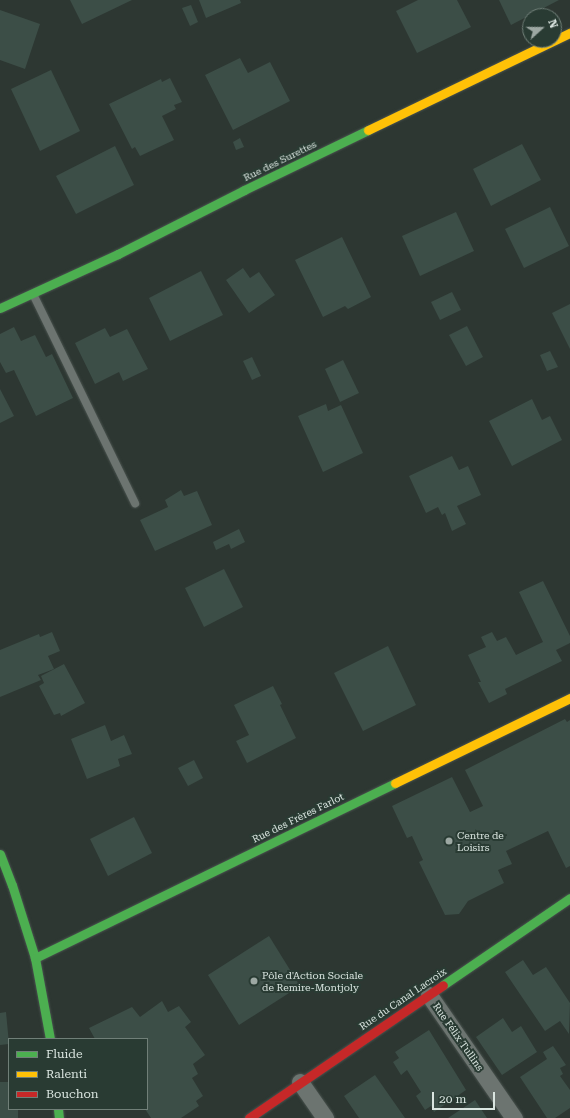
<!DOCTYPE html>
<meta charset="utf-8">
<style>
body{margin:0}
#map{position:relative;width:570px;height:1118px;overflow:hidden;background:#2d3732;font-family:"Roboto Serif",serif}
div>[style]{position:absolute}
.building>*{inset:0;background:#3c4e47}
.roads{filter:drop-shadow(0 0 1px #49524e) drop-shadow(0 0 1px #49524e)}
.lane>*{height:8px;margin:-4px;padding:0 4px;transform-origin:4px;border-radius:4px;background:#6c7470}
.street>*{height:17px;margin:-8.5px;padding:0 8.5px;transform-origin:8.5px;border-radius:8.5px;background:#6c7470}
.fast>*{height:9px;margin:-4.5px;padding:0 4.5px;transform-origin:4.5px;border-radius:4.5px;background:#4caf50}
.slow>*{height:9px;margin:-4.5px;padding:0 4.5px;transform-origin:4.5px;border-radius:4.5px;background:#ffc107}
.jam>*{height:9px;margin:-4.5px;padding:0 4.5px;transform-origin:4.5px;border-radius:4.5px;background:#c62828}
.dots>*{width:11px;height:11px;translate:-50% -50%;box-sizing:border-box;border:2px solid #293b33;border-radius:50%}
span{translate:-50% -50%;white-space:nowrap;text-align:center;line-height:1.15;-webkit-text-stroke:4px #293b33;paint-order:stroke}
.street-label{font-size:10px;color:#dae5e0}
.poi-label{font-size:10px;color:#dae5e0}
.left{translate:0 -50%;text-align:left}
.legend{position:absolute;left:8px;top:1038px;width:140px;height:72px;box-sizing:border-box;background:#293b33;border:1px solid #707f78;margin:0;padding:5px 7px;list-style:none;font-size:12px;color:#dae5e0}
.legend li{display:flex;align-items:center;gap:8px;height:20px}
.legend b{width:20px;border:1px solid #707f78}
.north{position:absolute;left:522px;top:8px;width:40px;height:40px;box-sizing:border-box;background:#293b33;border:1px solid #707f78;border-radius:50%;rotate:69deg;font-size:11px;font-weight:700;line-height:16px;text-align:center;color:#dae5e0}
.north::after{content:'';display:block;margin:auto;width:14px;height:18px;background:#9da8a3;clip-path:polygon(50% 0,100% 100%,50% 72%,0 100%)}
.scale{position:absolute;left:432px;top:1092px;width:63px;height:18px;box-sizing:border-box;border:2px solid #dae5e0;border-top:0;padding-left:5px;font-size:12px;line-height:14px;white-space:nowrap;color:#dae5e0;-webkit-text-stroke:3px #293b33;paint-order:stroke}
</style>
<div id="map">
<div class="building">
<div style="clip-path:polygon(70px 0,132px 0,82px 24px)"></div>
<div style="clip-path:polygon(199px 0,240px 0,241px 3px,206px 18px)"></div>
<div style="clip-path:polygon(418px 0,457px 0,471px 27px,417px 53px,396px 11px)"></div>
<div style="clip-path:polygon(499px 0,559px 0,511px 25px)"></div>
<div style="clip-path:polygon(191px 5px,198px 22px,190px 26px,182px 8px)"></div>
<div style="clip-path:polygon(0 10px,40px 24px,25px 69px,0 60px)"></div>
<div style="clip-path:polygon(240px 58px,248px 73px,270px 62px,290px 101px,233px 130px,205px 75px)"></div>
<div style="clip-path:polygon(51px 70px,80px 131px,40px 151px,11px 89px)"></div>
<div style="clip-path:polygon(170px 78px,182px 102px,174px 105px,176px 109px,162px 116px,174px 140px,140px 156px,135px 147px,132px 149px,109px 104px,161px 79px,162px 82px)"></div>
<div style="clip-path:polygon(240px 138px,244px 147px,236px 150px,233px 142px)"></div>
<div style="clip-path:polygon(522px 144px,541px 180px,491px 206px,473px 169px)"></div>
<div style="clip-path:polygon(115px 146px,134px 185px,76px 214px,56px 176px)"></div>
<div style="clip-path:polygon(550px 207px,569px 246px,524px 268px,505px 229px)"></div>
<div style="clip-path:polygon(456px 212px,474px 251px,420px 276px,402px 236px)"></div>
<div style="clip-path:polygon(342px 237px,371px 297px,348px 309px,345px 306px,323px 317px,295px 260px)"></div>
<div style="clip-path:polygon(243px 268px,250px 278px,259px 272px,275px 295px,249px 313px,226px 280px)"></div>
<div style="clip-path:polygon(201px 271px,223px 315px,170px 341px,149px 298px)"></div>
<div style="clip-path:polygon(452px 292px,461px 310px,440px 320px,431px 302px)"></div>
<div style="clip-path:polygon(570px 304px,570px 349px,552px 313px)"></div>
<div style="clip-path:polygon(467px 326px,483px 357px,466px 366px,449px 335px)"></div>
<div style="clip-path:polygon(14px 327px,21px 341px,35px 335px,46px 357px,52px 354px,73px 398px,36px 416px,14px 370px,6px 373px,0 362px,0 334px)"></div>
<div style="clip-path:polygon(105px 328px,110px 337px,127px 329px,148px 369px,123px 381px,119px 372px,95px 384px,75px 343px)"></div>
<div style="clip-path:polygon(550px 351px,558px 367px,547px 371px,540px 355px)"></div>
<div style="clip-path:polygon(252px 357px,261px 376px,252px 380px,243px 361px)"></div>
<div style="clip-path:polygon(343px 360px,359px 393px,340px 402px,325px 369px)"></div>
<div style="clip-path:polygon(0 389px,14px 416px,0 423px)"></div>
<div style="clip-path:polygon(532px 399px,542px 420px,550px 416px,562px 440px,512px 466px,489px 421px)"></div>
<div style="clip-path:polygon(326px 404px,328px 411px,341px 405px,363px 453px,323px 472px,298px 416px)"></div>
<div style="clip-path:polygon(452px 456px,459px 470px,468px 466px,481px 495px,457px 506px,466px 524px,452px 531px,445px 513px,442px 515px,438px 507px,426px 513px,409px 476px)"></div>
<div style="clip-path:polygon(181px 490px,184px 496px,197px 491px,212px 525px,155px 551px,140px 520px,168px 507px,165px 500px)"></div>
<div style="clip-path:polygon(239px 529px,245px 542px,231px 549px,229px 544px,216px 550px,213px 542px)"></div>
<div style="clip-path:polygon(224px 569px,243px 607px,204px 627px,185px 588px)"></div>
<div style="clip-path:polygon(543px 581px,570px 636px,570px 643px,556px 650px,562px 661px,505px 689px,507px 694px,489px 703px,478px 682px,481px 682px,468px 655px,486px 647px,481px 637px,492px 632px,497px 641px,506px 637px,516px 655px,543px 642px,519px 592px)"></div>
<div style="clip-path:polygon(52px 632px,60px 651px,48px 656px,54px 669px,38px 675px,41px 680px,0 697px,0 650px,39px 634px,40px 637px)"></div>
<div style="clip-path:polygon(388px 646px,416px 705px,363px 731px,334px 673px)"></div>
<div style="clip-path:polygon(64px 664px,85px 703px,61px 716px,60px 713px,54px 715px,39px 686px,44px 683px,41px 676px)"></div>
<div style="clip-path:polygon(273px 686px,282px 704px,280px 705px,296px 738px,247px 763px,236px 741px,249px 735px,234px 705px)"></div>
<div style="clip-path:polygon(565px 719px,567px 722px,570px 720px,570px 866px,566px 868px,548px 831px,506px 851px,512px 864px,498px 870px,504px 883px,468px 901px,459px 914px,445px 915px,419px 862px,423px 860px,412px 836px,407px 838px,392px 806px,452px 777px,470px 812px,483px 806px,465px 770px)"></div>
<div style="clip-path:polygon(105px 725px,111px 741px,124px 735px,132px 754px,118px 759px,120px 766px,87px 779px,71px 739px)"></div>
<div style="clip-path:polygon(194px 760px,203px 778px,188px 786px,178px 768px)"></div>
<div style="clip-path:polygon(134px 817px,152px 853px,108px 876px,90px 839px)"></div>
<div style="clip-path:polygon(269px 936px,300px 986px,239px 1025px,208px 975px)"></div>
<div style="clip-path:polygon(523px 960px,533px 975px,546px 967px,570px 1003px,569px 1034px,560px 1021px,545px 1031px,505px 972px)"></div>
<div style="clip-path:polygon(162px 1001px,168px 1012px,179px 1006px,191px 1022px,185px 1027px,205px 1055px,193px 1064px,198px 1074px,192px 1078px,203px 1096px,196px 1101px,199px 1106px,181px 1118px,151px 1118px,145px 1109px,147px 1109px,147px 1039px,95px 1039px,89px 1028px,132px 1007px,140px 1017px)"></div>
<div style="clip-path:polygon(6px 1012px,9px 1044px,0 1045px,0 1013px)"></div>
<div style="clip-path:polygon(503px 1018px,512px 1032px,521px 1026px,537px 1052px,502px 1075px,476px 1037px)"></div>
<div style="clip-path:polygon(429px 1030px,466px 1090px,434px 1112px,431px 1106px,425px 1110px,416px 1096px,421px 1092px,407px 1070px,401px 1075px,393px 1062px,399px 1058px,395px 1052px)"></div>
<div style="clip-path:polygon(553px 1046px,566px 1065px,560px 1068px,563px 1074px,560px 1076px,570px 1090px,570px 1108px,555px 1118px,547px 1118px,520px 1077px,547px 1059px,543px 1052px)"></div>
<div style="clip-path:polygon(375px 1075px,405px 1118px,359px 1118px,344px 1096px)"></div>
<div style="clip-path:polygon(0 1082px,9px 1082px,9px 1109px,18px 1109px,18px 1118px,0 1118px)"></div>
<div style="clip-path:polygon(475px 1100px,487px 1118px,448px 1118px)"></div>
</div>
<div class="roads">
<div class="lane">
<div style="left:33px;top:294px;width:233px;rotate:64deg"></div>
</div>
<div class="street">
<div style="left:429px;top:995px;width:150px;rotate:55.4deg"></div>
<div style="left:300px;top:1082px;width:44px;rotate:55.2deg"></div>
</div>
<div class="fast">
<div style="left:0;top:308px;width:130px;rotate:-24.6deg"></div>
<div style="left:118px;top:254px;width:141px;rotate:-26.9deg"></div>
<div style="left:244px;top:190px;width:138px;rotate:-25.8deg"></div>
<div style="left:0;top:854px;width:33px;rotate:69deg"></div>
<div style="left:12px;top:885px;width:77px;rotate:72.5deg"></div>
<div style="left:35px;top:958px;width:82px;rotate:79.5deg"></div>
<div style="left:35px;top:958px;width:400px;rotate:-25.9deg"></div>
<div style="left:443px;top:985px;width:154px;rotate:-34.4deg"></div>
<div style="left:58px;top:1109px;width:9px;rotate:84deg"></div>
</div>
<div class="slow">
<div style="left:368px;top:130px;width:224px;rotate:-25.7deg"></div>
<div style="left:395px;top:783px;width:195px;rotate:-25.9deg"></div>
</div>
<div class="jam">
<div style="left:249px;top:1118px;width:235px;rotate:-34.4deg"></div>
</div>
</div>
<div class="dots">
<div style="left:449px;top:841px;background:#9da8a3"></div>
<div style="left:254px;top:981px;background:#9da8a3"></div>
</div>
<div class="street-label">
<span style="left:280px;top:161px;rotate:-26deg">Rue des Surettes</span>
<span style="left:298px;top:818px;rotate:-26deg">Rue des Frères Farlot</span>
<span style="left:403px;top:999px;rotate:-34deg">Rue du Canal Lacroix</span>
<span style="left:458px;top:1037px;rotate:55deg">Rue Félix Tullins</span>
</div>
<div class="poi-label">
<span class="left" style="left:457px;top:841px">Centre de<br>Loisirs</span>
<span class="left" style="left:262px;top:981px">Pôle d'Action Sociale<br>de Remire-Montjoly</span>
</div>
<ul class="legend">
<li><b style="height:5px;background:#4caf50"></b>Fluide</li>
<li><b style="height:5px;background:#ffc107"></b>Ralenti</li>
<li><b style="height:5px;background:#c62828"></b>Bouchon</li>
</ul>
<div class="north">N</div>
<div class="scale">20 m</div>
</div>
